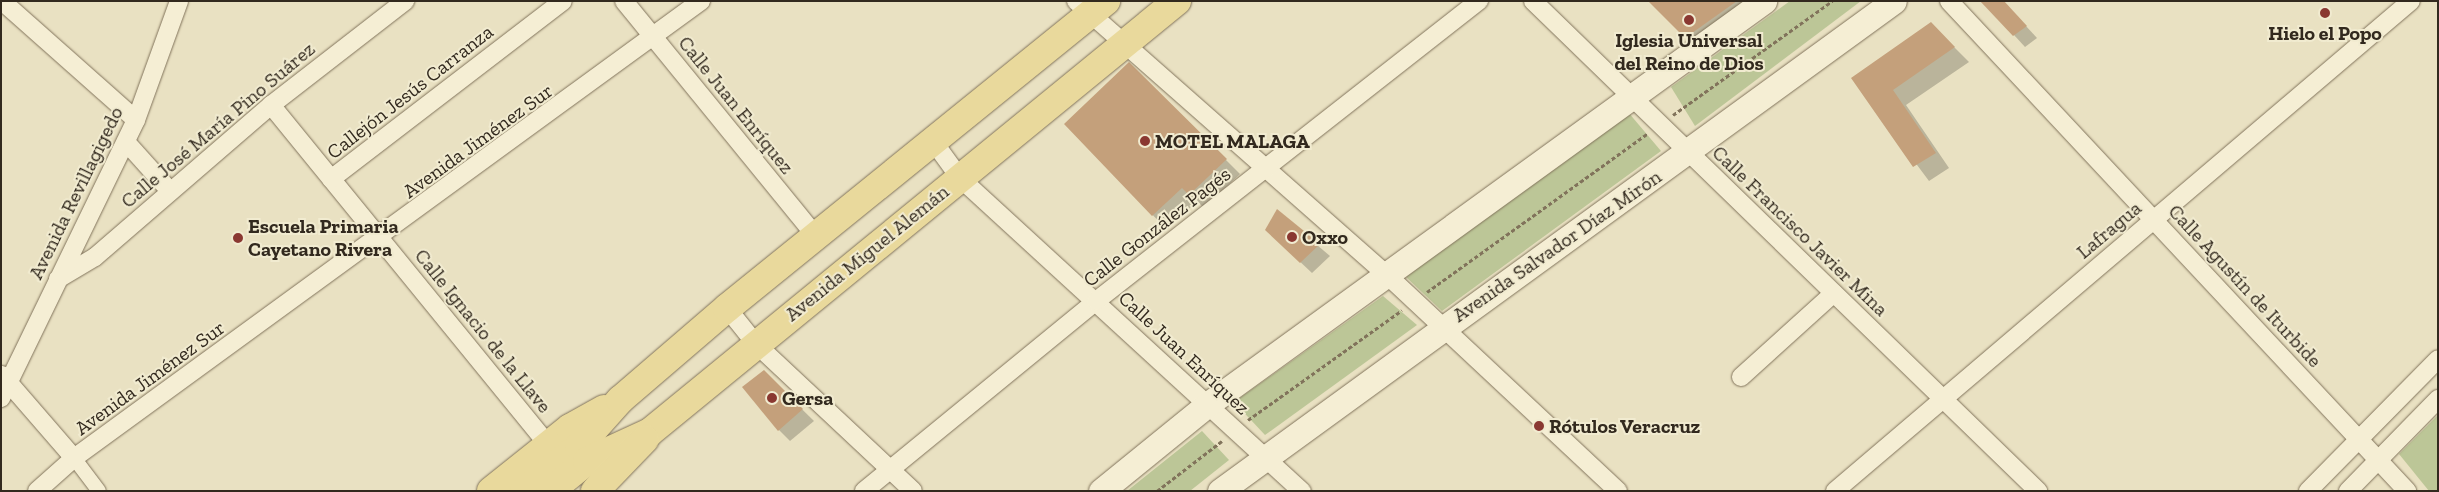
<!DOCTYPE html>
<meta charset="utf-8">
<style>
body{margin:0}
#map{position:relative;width:2439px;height:492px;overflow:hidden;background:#e9e1c2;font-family:"Zilla Slab",serif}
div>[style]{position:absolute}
.green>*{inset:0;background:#bcc697}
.shadow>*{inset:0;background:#0003}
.building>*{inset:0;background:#c4a07b}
.path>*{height:3px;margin-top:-1.5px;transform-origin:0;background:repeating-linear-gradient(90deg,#81735b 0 4px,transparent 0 6.5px)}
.roads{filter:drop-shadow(0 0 1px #81735b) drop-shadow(0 0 1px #81735b)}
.pedestrian>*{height:14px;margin:-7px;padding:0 7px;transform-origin:7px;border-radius:7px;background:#f5eed4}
.minor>*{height:18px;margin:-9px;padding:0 9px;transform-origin:9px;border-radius:9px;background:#f5eed4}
.secondary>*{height:25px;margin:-12.5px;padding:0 12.5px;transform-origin:12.5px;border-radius:12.5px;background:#f5eed4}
.primary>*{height:28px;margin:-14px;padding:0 14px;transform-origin:14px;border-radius:14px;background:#e9d99c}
.dots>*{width:14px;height:14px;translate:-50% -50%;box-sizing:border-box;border:2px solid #f1ebd0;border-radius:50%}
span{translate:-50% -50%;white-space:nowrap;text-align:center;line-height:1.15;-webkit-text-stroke:4px #f1ebd0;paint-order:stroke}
.poi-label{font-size:20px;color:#32291e;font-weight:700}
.left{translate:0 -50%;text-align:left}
.street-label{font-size:20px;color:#32291e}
.frame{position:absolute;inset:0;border:2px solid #32291e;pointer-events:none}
</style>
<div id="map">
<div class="green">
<div style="clip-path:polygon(1790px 1px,1861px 1px,1695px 126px,1671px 87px)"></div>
<div style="clip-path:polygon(1628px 112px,1661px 151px,1442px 311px,1406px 277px)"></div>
<div style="clip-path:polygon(1383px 296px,1417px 325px,1265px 435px,1234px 402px)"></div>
<div style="clip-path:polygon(2438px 415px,2438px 491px,2429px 491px,2399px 454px)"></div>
<div style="clip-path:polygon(1202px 431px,1229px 460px,1190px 491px,1127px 491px)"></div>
</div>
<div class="shadow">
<div style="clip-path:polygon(1649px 1px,1772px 1px,1701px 52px)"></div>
<div style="clip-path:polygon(2003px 1px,2037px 38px,2025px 47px,2014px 35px)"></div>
<div style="clip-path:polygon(1945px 38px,1969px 62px,1906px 105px,1949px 168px,1929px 181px,1852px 78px)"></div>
<div style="clip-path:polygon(1129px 63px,1240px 174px,1204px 208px,1197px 201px,1167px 230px,1066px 124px)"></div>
<div style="clip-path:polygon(1277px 211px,1330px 256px,1312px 273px,1278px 241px)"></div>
<div style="clip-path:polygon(764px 372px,814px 421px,790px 441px,779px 430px)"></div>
</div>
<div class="building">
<div style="clip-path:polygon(1648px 1px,1737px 1px,1685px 38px)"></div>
<div style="clip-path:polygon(1980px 1px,2004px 1px,2027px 26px,2013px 36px)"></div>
<div style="clip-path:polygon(1931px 22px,1955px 47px,1893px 90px,1936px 153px,1913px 167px,1851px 78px)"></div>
<div style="clip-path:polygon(1129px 62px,1227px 159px,1189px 195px,1182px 188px,1152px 216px,1064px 124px)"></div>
<div style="clip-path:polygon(1277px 209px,1320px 244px,1300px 263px,1265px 230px)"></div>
<div style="clip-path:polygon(764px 370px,803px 409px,778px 431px,742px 387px)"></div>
</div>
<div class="path">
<div style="left:1673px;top:115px;width:196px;rotate:-35.6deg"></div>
<div style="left:1427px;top:292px;width:272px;rotate:-35.7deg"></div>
<div style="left:1248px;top:420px;width:189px;rotate:-35.5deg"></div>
<div style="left:1157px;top:491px;width:82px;rotate:-37.6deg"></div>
</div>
<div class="roads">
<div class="pedestrian">
<div style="left:74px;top:458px;width:41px;rotate:52.9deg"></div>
</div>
<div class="minor">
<div style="left:2px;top:1px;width:179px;rotate:41.6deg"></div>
<div style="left:624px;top:1px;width:303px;rotate:50.8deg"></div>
<div style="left:1076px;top:1px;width:413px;rotate:41.4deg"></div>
<div style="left:1386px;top:274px;width:318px;rotate:43.1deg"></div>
<div style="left:1533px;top:1px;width:704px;rotate:44.14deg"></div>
<div style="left:1949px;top:1px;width:671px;rotate:46.93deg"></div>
<div style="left:271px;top:105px;width:439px;rotate:50.8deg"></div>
<div style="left:933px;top:141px;width:46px;rotate:53.9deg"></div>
<div style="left:960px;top:178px;width:464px;rotate:42.5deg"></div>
<div style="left:126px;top:142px;width:66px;rotate:48.1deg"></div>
<div style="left:331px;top:179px;width:292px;rotate:-37.5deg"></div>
<div style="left:58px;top:279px;width:43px;rotate:-30.7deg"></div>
<div style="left:95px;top:257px;width:233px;rotate:-40.8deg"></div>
<div style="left:271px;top:105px;width:170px;rotate:-37.8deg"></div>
<div style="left:727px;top:308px;width:45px;rotate:51.3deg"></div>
<div style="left:755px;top:343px;width:216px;rotate:43.1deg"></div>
<div style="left:2px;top:375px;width:110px;rotate:49.1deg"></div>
<div style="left:1741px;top:377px;width:125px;rotate:-42.1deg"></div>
<div style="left:1px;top:398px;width:309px;rotate:-64.1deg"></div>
<div style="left:136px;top:120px;width:127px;rotate:-70.1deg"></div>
<div style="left:37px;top:491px;width:50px;rotate:-41.7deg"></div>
<div style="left:74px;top:458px;width:776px;rotate:-36.09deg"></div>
<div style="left:864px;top:491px;width:300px;rotate:-39.3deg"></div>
<div style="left:1096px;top:301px;width:487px;rotate:-38.1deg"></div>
<div style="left:1835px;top:491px;width:756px;rotate:-40.39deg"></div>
<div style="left:2308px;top:491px;width:185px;rotate:-45.4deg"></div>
<div style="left:2348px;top:491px;width:129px;rotate:-45.6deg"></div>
</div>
<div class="secondary">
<div style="left:1101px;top:491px;width:138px;rotate:-39.1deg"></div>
<div style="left:1208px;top:404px;width:687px;rotate:-35.94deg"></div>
<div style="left:1220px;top:491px;width:833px;rotate:-36.02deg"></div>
</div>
<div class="primary">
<div style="left:491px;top:491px;width:101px;rotate:-38.6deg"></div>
<div style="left:570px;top:428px;width:39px;rotate:-29deg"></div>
<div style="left:524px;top:491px;width:71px;rotate:-39.3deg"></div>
<div style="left:579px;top:446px;width:62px;rotate:-48.3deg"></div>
<div style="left:620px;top:400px;width:141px;rotate:-40.7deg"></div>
<div style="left:727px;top:308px;width:488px;rotate:-39deg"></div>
<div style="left:550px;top:491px;width:48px;rotate:-39deg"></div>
<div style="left:587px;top:461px;width:69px;rotate:-24.7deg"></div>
<div style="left:650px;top:432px;width:681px;rotate:-39.28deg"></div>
<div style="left:595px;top:491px;width:72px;rotate:-46.1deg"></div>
</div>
</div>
<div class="dots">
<div style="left:2325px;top:13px;background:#8a3831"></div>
<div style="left:1689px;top:20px;background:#8a3831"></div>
<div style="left:1145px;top:141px;background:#8a3831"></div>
<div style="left:1292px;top:237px;background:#8a3831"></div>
<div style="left:238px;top:238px;background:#8a3831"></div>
<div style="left:772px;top:398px;background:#8a3831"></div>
<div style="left:1539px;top:426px;background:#8a3831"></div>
</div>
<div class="poi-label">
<span style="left:2325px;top:33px">Hielo el Popo</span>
<span style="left:1689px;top:52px">Iglesia Universal<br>del Reino de Dios</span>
<span class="left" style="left:1155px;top:141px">MOTEL MALAGA</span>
<span class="left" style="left:248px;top:238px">Escuela Primaria<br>Cayetano Rivera</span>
<span class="left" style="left:1302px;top:237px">Oxxo</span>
<span class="left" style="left:782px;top:398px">Gersa</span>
<span class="left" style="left:1549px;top:426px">Rótulos Veracruz</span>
</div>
<div class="street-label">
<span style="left:410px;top:92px;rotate:-38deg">Callejón Jesús Carranza</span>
<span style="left:736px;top:105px;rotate:51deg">Calle Juan Enríquez</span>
<span style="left:218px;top:125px;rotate:-40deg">Calle José María Pino Suárez</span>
<span style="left:478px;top:141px;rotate:-36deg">Avenida Jiménez Sur</span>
<span style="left:76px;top:193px;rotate:-64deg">Avenida Revillagigedo</span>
<span style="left:1157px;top:227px;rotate:-38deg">Calle González Pagés</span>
<span style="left:2109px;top:230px;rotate:-40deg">Lafragua</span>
<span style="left:1800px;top:231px;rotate:44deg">Calle Francisco Javier Mina</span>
<span style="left:1557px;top:246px;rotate:-35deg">Avenida Salvador Díaz Mirón</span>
<span style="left:867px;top:253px;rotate:-39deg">Avenida Miguel Alemán</span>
<span style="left:2245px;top:286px;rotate:47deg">Calle Agustín de Iturbide</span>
<span style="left:483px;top:331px;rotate:51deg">Calle Ignacio de la Llave</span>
<span style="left:1184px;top:353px;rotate:43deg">Calle Juan Enríquez</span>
<span style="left:150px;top:378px;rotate:-36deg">Avenida Jiménez Sur</span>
</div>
<div class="frame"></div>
</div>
